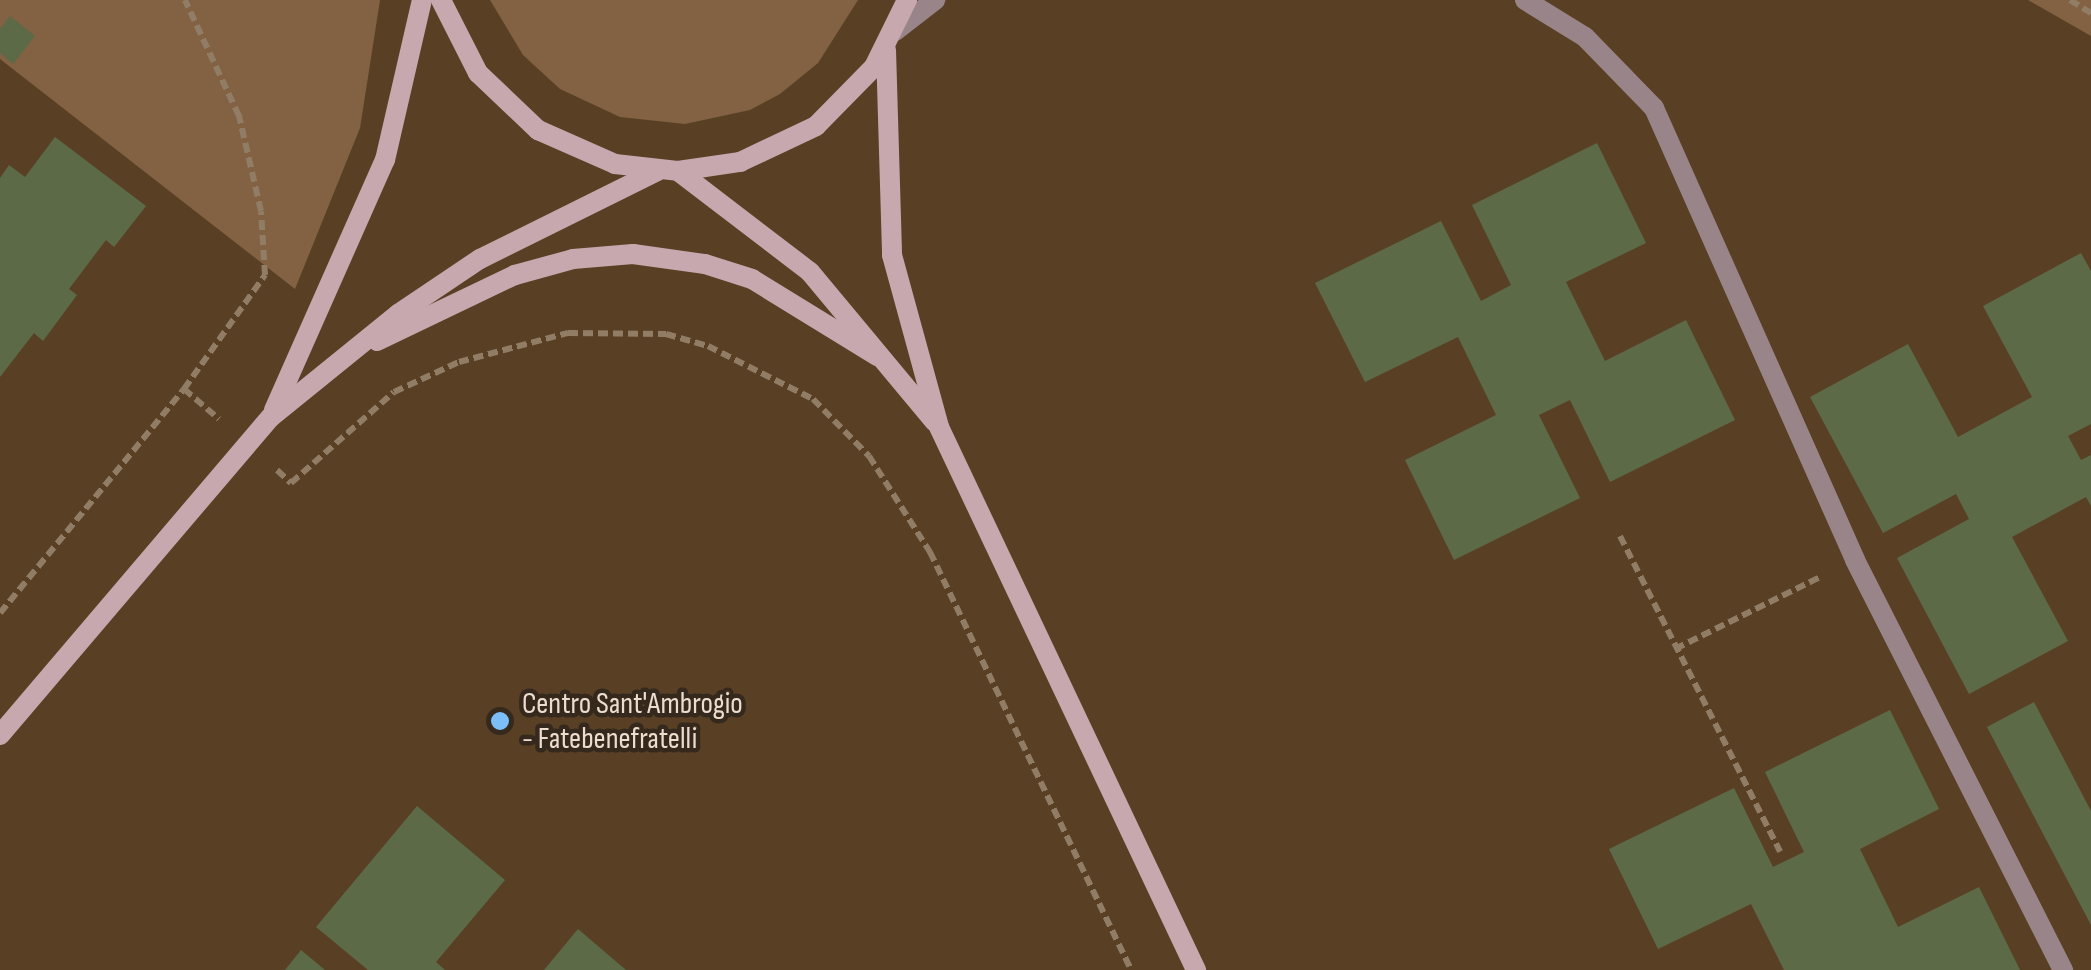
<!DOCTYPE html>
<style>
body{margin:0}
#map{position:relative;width:2091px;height:970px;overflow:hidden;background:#594025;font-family:"Sofia Sans Condensed",sans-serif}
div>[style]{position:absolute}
.green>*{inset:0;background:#826242}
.building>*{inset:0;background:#5d6a48}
.path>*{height:6px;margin-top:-3px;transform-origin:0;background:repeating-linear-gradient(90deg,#917c66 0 10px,transparent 0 15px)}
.lane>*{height:20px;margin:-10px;padding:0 10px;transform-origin:10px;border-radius:10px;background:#998589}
.secondary>*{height:20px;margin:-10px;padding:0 10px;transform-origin:10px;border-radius:10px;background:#c7a8ae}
.dots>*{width:28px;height:28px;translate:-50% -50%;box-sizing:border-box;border:5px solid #35291e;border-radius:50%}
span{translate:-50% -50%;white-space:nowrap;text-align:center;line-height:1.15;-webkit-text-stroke:9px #35291e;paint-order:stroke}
.poi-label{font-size:30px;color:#edddce}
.left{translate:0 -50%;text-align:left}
</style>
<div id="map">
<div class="green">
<div style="clip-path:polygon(0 0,380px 0,360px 128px,295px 289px,0 59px)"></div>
<div style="clip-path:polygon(490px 0,858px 0,818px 63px,780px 94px,750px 110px,685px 124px,620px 117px,560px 89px,523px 55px)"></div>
<div style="clip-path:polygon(2028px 0,2091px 0,2091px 36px)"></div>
</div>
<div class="building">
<div style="clip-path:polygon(10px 16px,35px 36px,13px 64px,0 53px,0 29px)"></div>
<div style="clip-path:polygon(55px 137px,146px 206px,114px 247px,106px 240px,69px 289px,77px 295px,43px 341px,34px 333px,0 377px,0 178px,9px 165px,25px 177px)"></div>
<div style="clip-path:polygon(1597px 143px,1646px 243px,1566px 282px,1605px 361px,1686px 320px,1735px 420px,1610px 482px,1570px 400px,1539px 415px,1580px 498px,1454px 560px,1405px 460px,1496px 415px,1458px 337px,1365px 382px,1315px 283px,1441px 221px,1481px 301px,1511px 285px,1472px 205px)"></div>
<div style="clip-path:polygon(2081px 253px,2091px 271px,2091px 424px,2068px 436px,2081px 460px,2091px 455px,2091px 506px,2086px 497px,2012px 537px,2068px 641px,1969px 694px,1897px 558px,1969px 519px,1956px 494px,1883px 533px,1810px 397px,1908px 344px,1958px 437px,2032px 397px,1983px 306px)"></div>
<div style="clip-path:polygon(2034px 702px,2091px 811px,2091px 925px,1987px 727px)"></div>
<div style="clip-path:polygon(1890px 710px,1939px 809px,1860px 849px,1898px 927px,1979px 887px,2020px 970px,1784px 970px,1751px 904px,1658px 949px,1609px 849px,1734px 788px,1773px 867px,1804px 852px,1765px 772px)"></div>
<div style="clip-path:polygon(417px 806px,505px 880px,436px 962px,445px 970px,368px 970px,316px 927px)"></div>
<div style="clip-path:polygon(578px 929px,626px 970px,544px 970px)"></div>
<div style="clip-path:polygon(301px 950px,325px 970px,285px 970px)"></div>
</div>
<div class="path">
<div style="left:2070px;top:0;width:25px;rotate:32deg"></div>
<div style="left:184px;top:389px;width:46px;rotate:40.6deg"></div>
<div style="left:277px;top:470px;width:19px;rotate:43deg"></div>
<div style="left:291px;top:483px;width:137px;rotate:-41.5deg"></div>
<div style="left:394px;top:392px;width:72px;rotate:-24.8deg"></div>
<div style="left:459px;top:362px;width:113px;rotate:-14.9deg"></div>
<div style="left:568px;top:333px;width:98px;rotate:0.6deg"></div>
<div style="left:666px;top:334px;width:44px;rotate:15.9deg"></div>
<div style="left:708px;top:346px;width:118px;rotate:26.8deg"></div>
<div style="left:813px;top:399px;width:80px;rotate:45.5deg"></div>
<div style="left:869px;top:456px;width:114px;rotate:57.6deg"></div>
<div style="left:930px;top:552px;width:464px;rotate:64.3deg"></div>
<div style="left:1620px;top:536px;width:354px;rotate:63.1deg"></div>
<div style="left:0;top:613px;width:290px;rotate:-50.6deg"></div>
<div style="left:184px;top:389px;width:140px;rotate:-54.6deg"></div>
<div style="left:265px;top:275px;width:64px;rotate:-93.6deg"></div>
<div style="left:261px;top:211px;width:98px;rotate:-103deg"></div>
<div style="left:239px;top:116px;width:128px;rotate:-115deg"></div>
<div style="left:1675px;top:649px;width:164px;rotate:-26.4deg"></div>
</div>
<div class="lane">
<div style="left:1525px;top:0;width:70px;rotate:31.7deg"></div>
<div style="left:1585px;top:37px;width:99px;rotate:45.8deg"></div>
<div style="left:1654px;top:108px;width:495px;rotate:66deg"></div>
<div style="left:1855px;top:560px;width:460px;rotate:63.1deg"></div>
<div style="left:895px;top:31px;width:51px;rotate:-37.8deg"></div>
</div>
<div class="secondary">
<div style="left:441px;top:0;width:82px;rotate:63.1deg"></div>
<div style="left:478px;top:73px;width:83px;rotate:43.5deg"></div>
<div style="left:538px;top:130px;width:84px;rotate:23.8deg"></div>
<div style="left:615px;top:164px;width:63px;rotate:6.3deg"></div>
<div style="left:678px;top:171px;width:63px;rotate:-8.3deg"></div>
<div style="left:740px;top:162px;width:84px;rotate:-25.3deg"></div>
<div style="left:816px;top:126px;width:83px;rotate:-45.5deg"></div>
<div style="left:874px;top:67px;width:75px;rotate:-63.8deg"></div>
<div style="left:886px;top:50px;width:205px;rotate:88.3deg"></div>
<div style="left:892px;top:255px;width:178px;rotate:74.7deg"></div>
<div style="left:939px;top:427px;width:601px;rotate:64.67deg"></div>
<div style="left:678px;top:171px;width:166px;rotate:37.4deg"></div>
<div style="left:810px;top:272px;width:195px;rotate:50.2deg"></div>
<div style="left:377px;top:341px;width:153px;rotate:-25.6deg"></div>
<div style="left:515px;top:275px;width:60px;rotate:-15.4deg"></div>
<div style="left:573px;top:259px;width:60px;rotate:-4.8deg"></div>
<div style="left:633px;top:254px;width:73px;rotate:7.9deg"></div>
<div style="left:705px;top:264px;width:49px;rotate:17.7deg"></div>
<div style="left:752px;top:279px;width:147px;rotate:31.6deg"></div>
<div style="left:274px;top:410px;width:274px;rotate:-66.1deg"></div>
<div style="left:385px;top:160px;width:164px;rotate:-77deg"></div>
<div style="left:0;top:735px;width:418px;rotate:-49.6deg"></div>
<div style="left:271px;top:417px;width:164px;rotate:-39deg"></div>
<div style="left:398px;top:314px;width:99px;rotate:-33.9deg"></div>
<div style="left:480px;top:259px;width:198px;rotate:-26.4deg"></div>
</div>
<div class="dots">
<div style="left:500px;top:721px;background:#7bbef8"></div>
</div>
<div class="poi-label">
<span class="left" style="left:522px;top:721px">Centro Sant'Ambrogio<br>- Fatebenefratelli</span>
</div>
</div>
